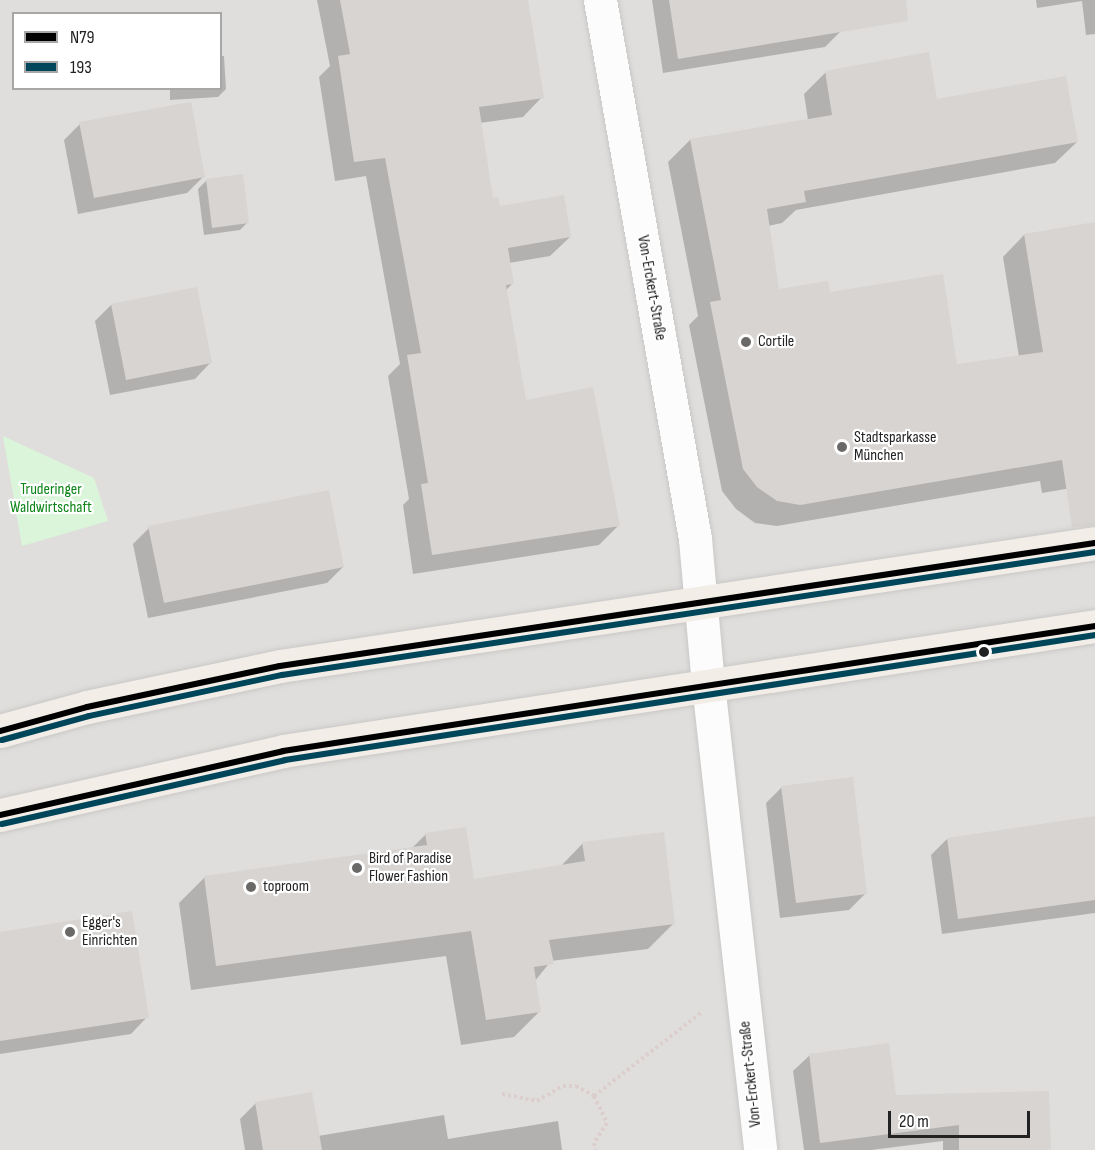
<!DOCTYPE html>
<meta charset="utf-8">
<style>
body{margin:0}
#map{position:relative;width:1095px;height:1150px;overflow:hidden;background:#f0eeeb;font-family:"Sofia Sans Condensed",sans-serif}
div>[style]{position:absolute}
.residential>*{inset:0;background:#dfdedc}
.park>*{inset:0;background:#daf5da}
.shadow>*{inset:0;background:#0003}
.building>*{inset:0;background:#d7d4d2}
.path>*{height:4px;margin-top:-2px;transform-origin:0;background:repeating-linear-gradient(90deg,#dccecd 0 3px,transparent 0 6px)}
.roads{filter:drop-shadow(0 0 2px #c9c8c7) drop-shadow(0 0 2px #c9c8c7)}
.minor>*{height:33px;margin:-16.5px;padding:0 16.5px;transform-origin:16.5px;border-radius:16.5px;background:#fdfcfc}
.tertiary>*{height:33px;margin:-16.5px;padding:0 16.5px;transform-origin:16.5px;border-radius:16.5px;background:#fdfcfc}
.primary>*{height:33px;margin:-16.5px;padding:0 16.5px;transform-origin:16.5px;border-radius:16.5px;background:#f3ede7}
.bus-1>*{height:6px;margin:-3px;padding:0 3px;transform-origin:3px;border-radius:3px;background:#000}
.bus-2>*{height:6px;margin:-3px;padding:0 3px;transform-origin:3px;border-radius:3px;background:#00465a}
.dots>*{width:16px;height:16px;translate:-50% -50%;box-sizing:border-box;border:3px solid #fff;border-radius:50%}
span{translate:-50% -50%;white-space:nowrap;text-align:center;line-height:1.15;-webkit-text-stroke:4.5px #fff;paint-order:stroke}
.street-label{font-size:16px;color:#222}
.poi-label{font-size:16px;color:#222}
.left{translate:0 -50%;text-align:left}
.park-label{font-size:16px;color:#0c8416}
.legend{position:absolute;left:12px;top:12px;width:210px;height:78px;box-sizing:border-box;background:#fff;border:2px solid #a7a7a7;margin:0;padding:8px 10px;list-style:none;font-size:18px;color:#222}
.legend li{display:flex;align-items:center;gap:12px;height:30px}
.legend b{width:30px;border:2px solid #a7a7a7}
.scale{position:absolute;left:888px;top:1111px;width:142px;height:27px;box-sizing:border-box;border:3px solid #222;border-top:0;padding-left:8px;font-size:18px;line-height:21px;white-space:nowrap;color:#222;-webkit-text-stroke:4px #fff;paint-order:stroke}
</style>
<div id="map">
<div class="residential">
<div style="clip-path:polygon(evenodd,0 0,1095px 0,1095px 1150px,0 1150px,0 0,14px 14px,220px 14px,220px 88px,14px 88px,14px 14px)"></div>
</div>
<div class="park">
<div style="clip-path:polygon(3px 436px,94px 478px,108px 521px,22px 546px)"></div>
</div>
<div class="shadow">
<div style="clip-path:polygon(317px 0,451px 0,542px 97px,523px 117px,480px 123px,492px 200px,499px 208px,570px 237px,550px 256px,509px 263px,513px 283px,506px 290px,524px 401px,618px 526px,599px 545px,413px 574px,403px 505px,409px 499px,388px 376px,400px 364px,366px 176px,335px 181px,319px 77px,330px 66px)"></div>
<div style="clip-path:polygon(652px 0,835px 0,840px 32px,825px 47px,663px 73px)"></div>
<div style="clip-path:polygon(1036px 0,1095px 0,1095px 34px,1086px 35px,1082px 1px,1037px 8px)"></div>
<div style="clip-path:polygon(220px 56px,224px 56px,226px 89px,218px 97px,170px 100px,170px 88px,220px 88px)"></div>
<div style="clip-path:polygon(825px 73px,1077px 142px,1055px 163px,796px 210px,782px 223px,768px 226px,778px 291px,829px 294px,956px 366px,1019px 357px,1003px 257px,1024px 235px,1095px 223px,1095px 484px,1042px 493px,1040px 481px,777px 526px,755px 523px,736px 509px,722px 491px,689px 325px,698px 316px,668px 162px,690px 140px,808px 120px,804px 94px)"></div>
<div style="clip-path:polygon(80px 124px,204px 176px,187px 193px,78px 214px,64px 140px)"></div>
<div style="clip-path:polygon(206px 181px,248px 222px,240px 230px,204px 235px,198px 189px)"></div>
<div style="clip-path:polygon(111px 305px,211px 362px,195px 379px,110px 395px,95px 321px)"></div>
<div style="clip-path:polygon(149px 528px,343px 567px,327px 583px,148px 618px,133px 544px)"></div>
<div style="clip-path:polygon(782px 787px,866px 893px,849px 910px,780px 918px,766px 803px)"></div>
<div style="clip-path:polygon(1095px 818px,1095px 913px,942px 934px,931px 855px,947px 839px)"></div>
<div style="clip-path:polygon(426px 834px,473px 881px,560px 867px,583px 843px,674px 923px,648px 949px,551px 961px,535px 981px,539px 1012px,514px 1037px,461px 1045px,446px 956px,191px 990px,179px 903px,205px 877px,411px 849px)"></div>
<div style="clip-path:polygon(0 933px,147px 1017px,131px 1034px,0 1054px)"></div>
<div style="clip-path:polygon(810px 1055px,895px 1097px,1050px 1150px,943px 1150px,943px 1141px,871px 1150px,804px 1150px,793px 1071px)"></div>
<div style="clip-path:polygon(256px 1103px,318px 1136px,444px 1115px,448px 1139px,558px 1121px,562px 1150px,245px 1150px,240px 1119px)"></div>
</div>
<div class="building">
<div style="clip-path:polygon(340px 0,528px 0,544px 98px,479px 107px,493px 198px,498px 197px,500px 206px,564px 195px,571px 237px,508px 248px,514px 284px,506px 285px,526px 400px,593px 387px,620px 526px,432px 555px,421px 484px,428px 483px,407px 355px,421px 353px,385px 158px,354px 162px,338px 56px,350px 54px)"></div>
<div style="clip-path:polygon(669px 0,906px 0,908px 21px,678px 59px)"></div>
<div style="clip-path:polygon(929px 52px,937px 99px,1066px 76px,1078px 142px,804px 191px,806px 202px,767px 209px,779px 289px,828px 281px,830px 292px,943px 274px,957px 364px,1043px 352px,1024px 234px,1095px 222px,1095px 525px,1072px 527px,1062px 460px,800px 505px,777px 501px,757px 487px,743px 469px,710px 302px,721px 300px,690px 139px,832px 115px,825px 71px)"></div>
<div style="clip-path:polygon(191px 102px,205px 177px,94px 198px,79px 122px)"></div>
<div style="clip-path:polygon(243px 174px,249px 223px,212px 228px,206px 179px)"></div>
<div style="clip-path:polygon(197px 287px,212px 363px,126px 380px,111px 304px)"></div>
<div style="clip-path:polygon(329px 490px,344px 567px,164px 603px,148px 526px)"></div>
<div style="clip-path:polygon(853px 777px,867px 894px,796px 903px,781px 786px)"></div>
<div style="clip-path:polygon(1095px 816px,1095px 900px,958px 919px,947px 838px)"></div>
<div style="clip-path:polygon(466px 827px,474px 879px,585px 861px,582px 842px,664px 832px,675px 924px,549px 940px,554px 964px,534px 967px,541px 1012px,486px 1020px,471px 931px,216px 966px,204px 876px,427px 845px,425px 833px)"></div>
<div style="clip-path:polygon(132px 911px,149px 1018px,0 1041px,0 932px)"></div>
<div style="clip-path:polygon(889px 1043px,896px 1095px,1049px 1091px,1051px 1150px,959px 1150px,959px 1125px,820px 1143px,809px 1054px)"></div>
<div style="clip-path:polygon(312px 1092px,322px 1150px,263px 1150px,255px 1102px)"></div>
</div>
<div class="path">
<div style="left:502px;top:1094px;width:36px;rotate:11deg"></div>
<div style="left:537px;top:1101px;width:30px;rotate:-30deg"></div>
<div style="left:563px;top:1086px;width:13px"></div>
<div style="left:576px;top:1086px;width:21px;rotate:29deg"></div>
<div style="left:594px;top:1096px;width:30px;rotate:64deg"></div>
<div style="left:607px;top:1123px;width:24px;rotate:123deg"></div>
<div style="left:594px;top:1143px;width:7px;rotate:74deg"></div>
<div style="left:594px;top:1096px;width:137px;rotate:-37.9deg"></div>
</div>
<div class="roads">
<div class="minor">
<div style="left:708px;top:684px;width:469px;rotate:83.6deg"></div>
</div>
<div class="tertiary">
<div style="left:600px;top:0;width:547px;rotate:80deg"></div>
<div style="left:695px;top:539px;width:146px;rotate:84.9deg"></div>
</div>
<div class="primary">
<div style="left:0;top:731px;width:90px;rotate:-15.4deg"></div>
<div style="left:87px;top:707px;width:197px;rotate:-12deg"></div>
<div style="left:280px;top:666px;width:824px;rotate:-8.58deg"></div>
<div style="left:0;top:815px;width:290px;rotate:-12.7deg"></div>
<div style="left:283px;top:751px;width:822px;rotate:-8.75deg"></div>
</div>
</div>
<div class="bus-1">
<div style="left:0;top:731px;width:90px;rotate:-15.4deg"></div>
<div style="left:87px;top:707px;width:197px;rotate:-12deg"></div>
<div style="left:280px;top:666px;width:824px;rotate:-8.58deg"></div>
<div style="left:0;top:815px;width:290px;rotate:-12.7deg"></div>
<div style="left:283px;top:751px;width:822px;rotate:-8.75deg"></div>
</div>
<div class="bus-2">
<div style="left:2px;top:740px;width:90px;rotate:-15.4deg"></div>
<div style="left:89px;top:716px;width:197px;rotate:-12deg"></div>
<div style="left:282px;top:675px;width:822px;rotate:-8.6deg"></div>
<div style="left:2px;top:824px;width:290px;rotate:-12.7deg"></div>
<div style="left:285px;top:760px;width:820px;rotate:-8.77deg"></div>
</div>
<div class="dots">
<div style="left:746px;top:342px;background:#6a6968"></div>
<div style="left:842px;top:447px;background:#6a6968"></div>
<div style="left:984px;top:652px;background:#222"></div>
<div style="left:357px;top:868px;background:#6a6968"></div>
<div style="left:251px;top:887px;background:#6a6968"></div>
<div style="left:70px;top:932px;background:#6a6968"></div>
</div>
<div class="street-label">
<span style="left:651px;top:288px;rotate:80deg">Von-Erckert-Straße</span>
<span style="left:751px;top:1074px;rotate:-96deg">Von-Erckert-Straße</span>
</div>
<div class="poi-label">
<span class="left" style="left:758px;top:342px">Cortile</span>
<span class="left" style="left:854px;top:447px">Stadtsparkasse<br>München</span>
<span class="left" style="left:369px;top:868px">Bird of Paradise<br>Flower Fashion</span>
<span class="left" style="left:263px;top:887px">toproom</span>
<span class="left" style="left:82px;top:932px">Egger's<br>Einrichten</span>
</div>
<div class="park-label">
<span style="left:51px;top:499px">Truderinger<br>Waldwirtschaft</span>
</div>
<ul class="legend">
<li><b style="height:8px;background:#000"></b>N79</li>
<li><b style="height:8px;background:#00465a"></b>193</li>
</ul>
<div class="scale">20 m</div>
</div>
